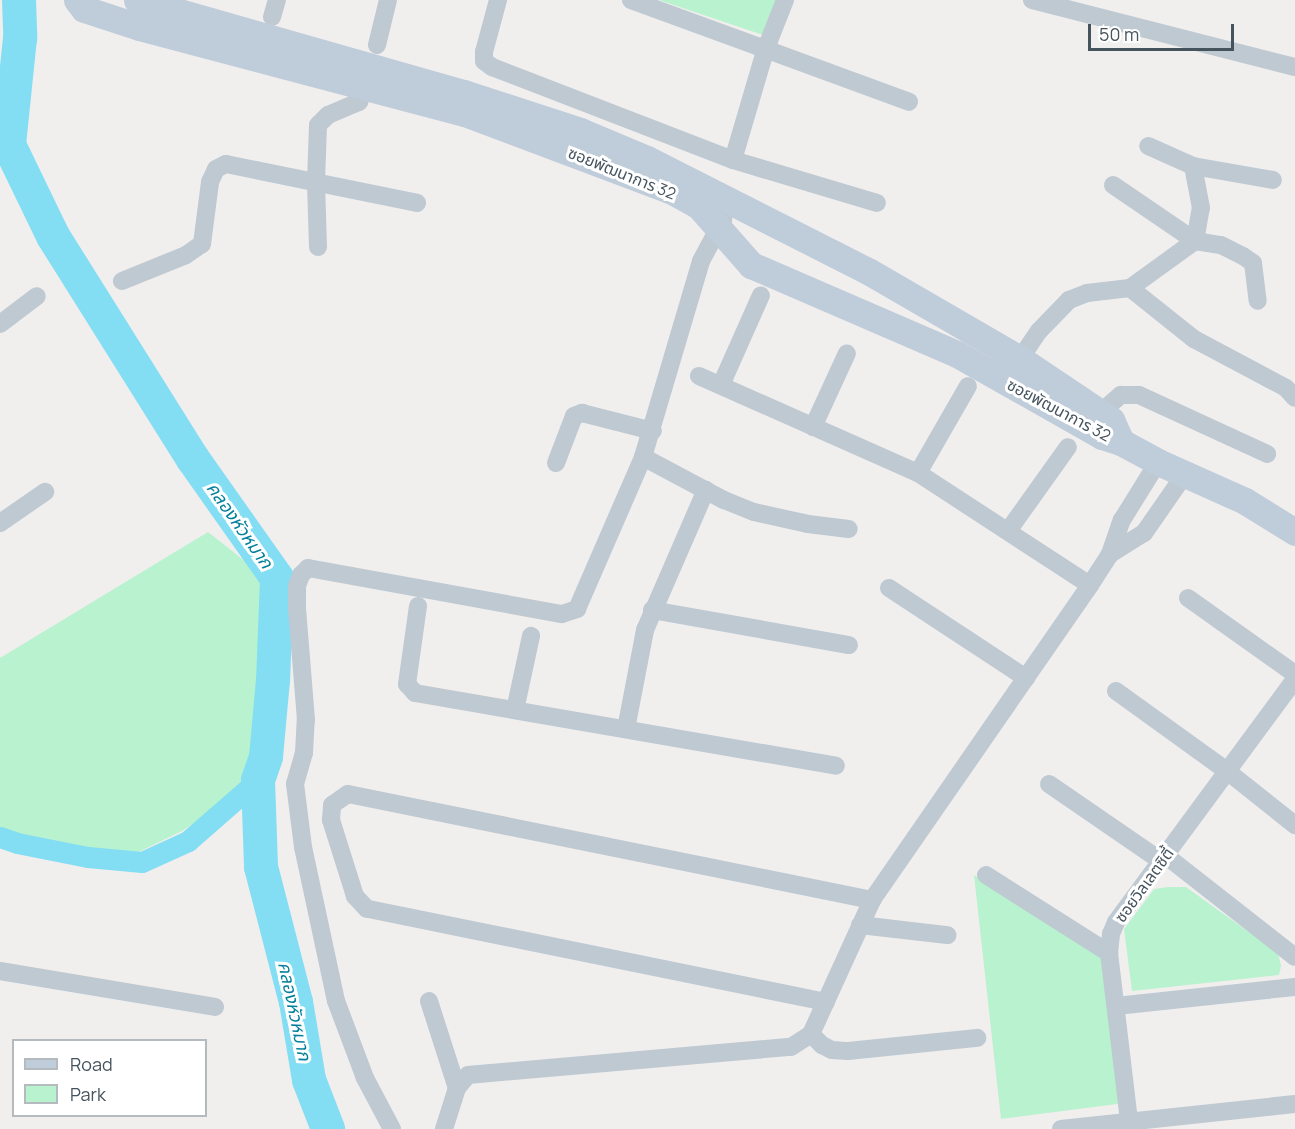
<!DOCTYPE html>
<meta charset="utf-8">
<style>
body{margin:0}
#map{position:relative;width:1295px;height:1129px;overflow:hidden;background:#f1eeee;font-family:Manrope,"Noto Sans Thai",sans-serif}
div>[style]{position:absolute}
.green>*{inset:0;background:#b9f2ce}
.canal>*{height:21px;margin:-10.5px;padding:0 10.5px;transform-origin:10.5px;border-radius:10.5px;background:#83def3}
.river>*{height:34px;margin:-17px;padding:0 17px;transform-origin:17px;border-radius:17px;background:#83def3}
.street>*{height:18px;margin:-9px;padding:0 9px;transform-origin:9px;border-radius:9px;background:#bec9d2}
.secondary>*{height:27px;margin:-13.5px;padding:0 13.5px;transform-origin:13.5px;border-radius:13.5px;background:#bfccd9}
span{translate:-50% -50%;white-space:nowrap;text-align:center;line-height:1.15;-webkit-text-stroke:6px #fff;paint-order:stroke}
.street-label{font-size:16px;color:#45535d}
.water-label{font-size:18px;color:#03809c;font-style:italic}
.legend{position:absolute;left:12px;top:1039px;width:195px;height:78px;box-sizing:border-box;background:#fff;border:2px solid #b5babe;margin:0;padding:8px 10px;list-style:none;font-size:18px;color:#45535d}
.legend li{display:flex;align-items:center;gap:12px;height:30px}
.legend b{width:30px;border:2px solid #b5babe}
.scale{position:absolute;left:1088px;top:24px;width:146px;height:27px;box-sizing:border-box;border:3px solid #45535d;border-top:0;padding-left:8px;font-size:18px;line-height:21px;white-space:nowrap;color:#45535d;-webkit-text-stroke:4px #fff;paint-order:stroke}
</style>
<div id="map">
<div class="green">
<div style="clip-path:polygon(659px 0,776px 0,763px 35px)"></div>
<div style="clip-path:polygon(208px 532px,264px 576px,273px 680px,250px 787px,182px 831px,122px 860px,0 830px,0 658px)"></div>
<div style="clip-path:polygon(974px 875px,1104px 957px,1125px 1103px,1001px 1119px)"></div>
<div style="clip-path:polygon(1168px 887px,1186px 887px,1278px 953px,1281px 966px,1279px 975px,1132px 991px,1124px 929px,1154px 889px)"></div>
</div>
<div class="canal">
<div style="left:0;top:837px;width:18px;rotate:19deg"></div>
<div style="left:17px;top:843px;width:72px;rotate:11.2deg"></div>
<div style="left:88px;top:857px;width:54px;rotate:5.3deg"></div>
<div style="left:142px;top:862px;width:51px;rotate:-24.5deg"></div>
<div style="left:188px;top:841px;width:93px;rotate:-41.1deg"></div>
</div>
<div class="river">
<div style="left:19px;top:0;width:38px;rotate:88deg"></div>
<div style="left:20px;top:38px;width:108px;rotate:95.9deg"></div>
<div style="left:9px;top:145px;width:101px;rotate:64.2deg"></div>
<div style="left:53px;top:236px;width:263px;rotate:57.9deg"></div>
<div style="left:193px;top:459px;width:146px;rotate:54.8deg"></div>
<div style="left:277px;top:578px;width:102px;rotate:92.2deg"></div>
<div style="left:273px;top:680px;width:77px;rotate:95.2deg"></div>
<div style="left:266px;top:757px;width:24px;rotate:109deg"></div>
<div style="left:258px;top:780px;width:87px;rotate:88deg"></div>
<div style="left:261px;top:867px;width:139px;rotate:75.5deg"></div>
<div style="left:296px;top:1002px;width:79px;rotate:80.5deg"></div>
<div style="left:309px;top:1080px;width:53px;rotate:68.8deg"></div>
</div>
<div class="street">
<div style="left:498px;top:0;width:54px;rotate:105.1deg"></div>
<div style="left:484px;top:52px;width:9px;rotate:90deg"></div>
<div style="left:484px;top:61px;width:10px;rotate:37deg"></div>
<div style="left:492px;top:67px;width:258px;rotate:21.1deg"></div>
<div style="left:733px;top:160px;width:150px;rotate:16.6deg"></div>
<div style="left:631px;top:0;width:296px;rotate:20.1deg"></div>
<div style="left:1032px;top:0;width:271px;rotate:14.3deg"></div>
<div style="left:272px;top:17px;width:18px;rotate:-74deg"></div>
<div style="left:377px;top:45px;width:46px;rotate:-76.3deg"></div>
<div style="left:733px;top:160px;width:114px;rotate:-73.6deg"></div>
<div style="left:765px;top:51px;width:55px;rotate:-68.6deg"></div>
<div style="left:1193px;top:166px;width:81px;rotate:9.9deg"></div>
<div style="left:1113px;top:185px;width:99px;rotate:34.3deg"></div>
<div style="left:1195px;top:241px;width:26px;rotate:9deg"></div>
<div style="left:1221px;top:245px;width:25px;rotate:27deg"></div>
<div style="left:1243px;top:256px;width:12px;rotate:35deg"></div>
<div style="left:1253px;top:263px;width:38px;rotate:83deg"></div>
<div style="left:318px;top:247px;width:65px;rotate:-91.8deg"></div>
<div style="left:316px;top:182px;width:57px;rotate:-88deg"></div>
<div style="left:318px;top:125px;width:14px;rotate:-45deg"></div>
<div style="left:328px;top:115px;width:34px;rotate:-23deg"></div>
<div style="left:359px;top:102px;width:17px;rotate:-69deg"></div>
<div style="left:122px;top:281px;width:69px;rotate:-22.1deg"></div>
<div style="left:186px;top:255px;width:19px;rotate:-35deg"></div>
<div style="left:202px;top:244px;width:63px;rotate:-82.6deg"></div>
<div style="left:210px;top:182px;width:14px;rotate:-65deg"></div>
<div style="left:216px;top:169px;width:11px;rotate:-27deg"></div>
<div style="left:226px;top:164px;width:195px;rotate:11.5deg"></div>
<div style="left:1130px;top:288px;width:80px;rotate:-35.9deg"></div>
<div style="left:1195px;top:241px;width:34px;rotate:-80deg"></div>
<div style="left:1201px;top:208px;width:43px;rotate:-100.8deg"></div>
<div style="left:1193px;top:166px;width:49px;rotate:-156deg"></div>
<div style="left:0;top:324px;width:46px;rotate:-37.1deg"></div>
<div style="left:1020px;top:359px;width:34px;rotate:-56deg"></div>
<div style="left:1039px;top:331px;width:43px;rotate:-45.9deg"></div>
<div style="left:1069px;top:300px;width:19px;rotate:-21deg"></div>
<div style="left:1087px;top:293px;width:43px;rotate:-6.6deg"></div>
<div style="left:1130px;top:288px;width:82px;rotate:38.6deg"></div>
<div style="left:1194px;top:339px;width:104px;rotate:28deg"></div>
<div style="left:1286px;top:388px;width:13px;rotate:48deg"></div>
<div style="left:699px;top:376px;width:240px;rotate:23.9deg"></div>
<div style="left:918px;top:473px;width:205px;rotate:33.1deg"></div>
<div style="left:721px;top:385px;width:98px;rotate:-66deg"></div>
<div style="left:1100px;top:413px;width:28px;rotate:-41deg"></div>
<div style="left:1121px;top:395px;width:18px"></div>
<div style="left:1139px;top:395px;width:141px;rotate:24.7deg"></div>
<div style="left:813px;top:427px;width:81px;rotate:-65.3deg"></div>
<div style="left:643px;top:457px;width:92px;rotate:28deg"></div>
<div style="left:724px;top:500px;width:32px;rotate:22deg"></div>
<div style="left:754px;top:512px;width:55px;rotate:12.5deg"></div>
<div style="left:808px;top:524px;width:41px;rotate:7deg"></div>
<div style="left:556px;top:463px;width:50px;rotate:-69deg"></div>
<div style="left:574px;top:416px;width:9px;rotate:-21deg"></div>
<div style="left:582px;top:413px;width:73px;rotate:14.2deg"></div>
<div style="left:918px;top:473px;width:100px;rotate:-60.1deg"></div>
<div style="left:0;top:523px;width:55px;rotate:-34.6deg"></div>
<div style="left:1008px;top:531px;width:103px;rotate:-54.5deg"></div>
<div style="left:1110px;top:554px;width:40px;rotate:-32deg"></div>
<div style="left:1144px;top:533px;width:72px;rotate:-55.2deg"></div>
<div style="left:889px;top:588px;width:164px;rotate:33.3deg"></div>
<div style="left:1188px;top:598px;width:131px;rotate:35.4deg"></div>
<div style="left:418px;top:606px;width:79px;rotate:98deg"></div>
<div style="left:407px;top:684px;width:12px;rotate:48deg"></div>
<div style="left:415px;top:693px;width:427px;rotate:9.8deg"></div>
<div style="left:652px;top:610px;width:200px;rotate:10.1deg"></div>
<div style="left:1116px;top:691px;width:137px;rotate:35.8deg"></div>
<div style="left:1227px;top:771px;width:87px;rotate:38.5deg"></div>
<div style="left:515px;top:710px;width:76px;rotate:-77.8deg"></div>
<div style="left:626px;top:729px;width:101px;rotate:-79.1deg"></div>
<div style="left:645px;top:630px;width:153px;rotate:-66.5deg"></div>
<div style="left:1049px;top:784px;width:136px;rotate:34.5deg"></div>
<div style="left:1165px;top:855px;width:165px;rotate:38.1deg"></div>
<div style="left:986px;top:875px;width:146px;rotate:32.4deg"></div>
<div style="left:860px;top:925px;width:88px;rotate:6.6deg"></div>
<div style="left:0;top:971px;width:218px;rotate:9.5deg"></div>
<div style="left:429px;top:1001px;width:91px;rotate:72.2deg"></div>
<div style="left:826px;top:1002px;width:468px;rotate:-168.5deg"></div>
<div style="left:367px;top:909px;width:18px;rotate:-133deg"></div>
<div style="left:355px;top:896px;width:80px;rotate:-107.5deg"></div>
<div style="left:331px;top:820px;width:15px;rotate:-86deg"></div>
<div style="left:332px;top:805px;width:19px;rotate:-35deg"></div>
<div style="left:348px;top:794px;width:535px;rotate:11.44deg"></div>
<div style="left:1116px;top:1006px;width:180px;rotate:-6.1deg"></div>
<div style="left:811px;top:1034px;width:16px;rotate:45deg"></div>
<div style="left:822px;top:1045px;width:11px;rotate:27deg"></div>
<div style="left:832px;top:1050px;width:16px;rotate:4deg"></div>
<div style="left:848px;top:1051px;width:130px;rotate:-5.8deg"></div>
<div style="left:392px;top:1129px;width:58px;rotate:-117.9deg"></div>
<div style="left:365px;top:1078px;width:82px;rotate:-110.6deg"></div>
<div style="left:336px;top:1001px;width:157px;rotate:-102.1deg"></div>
<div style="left:303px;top:847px;width:64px;rotate:-97.2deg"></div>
<div style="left:295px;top:784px;width:32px;rotate:-74deg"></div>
<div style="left:304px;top:753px;width:33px;rotate:-87deg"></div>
<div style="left:306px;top:720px;width:111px;rotate:-94.6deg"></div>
<div style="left:297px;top:609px;width:23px;rotate:-90deg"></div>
<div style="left:297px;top:586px;width:12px;rotate:-70deg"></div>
<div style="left:301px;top:575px;width:10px;rotate:-45deg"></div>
<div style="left:308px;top:568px;width:258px;rotate:10.3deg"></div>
<div style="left:562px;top:614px;width:16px;rotate:-18deg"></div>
<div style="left:577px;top:609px;width:166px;rotate:-66.5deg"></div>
<div style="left:643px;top:457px;width:204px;rotate:-73.5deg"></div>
<div style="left:701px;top:261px;width:47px;rotate:-61.8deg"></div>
<div style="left:444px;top:1129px;width:43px;rotate:-72.4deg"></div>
<div style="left:457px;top:1088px;width:17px;rotate:-50deg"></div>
<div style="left:468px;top:1075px;width:324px;rotate:-5deg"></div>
<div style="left:791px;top:1047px;width:24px;rotate:-33deg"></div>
<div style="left:811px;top:1034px;width:147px;rotate:-65.5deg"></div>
<div style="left:872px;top:900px;width:383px;rotate:-55.3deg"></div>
<div style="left:1090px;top:585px;width:37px;rotate:-57deg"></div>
<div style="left:1110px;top:554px;width:36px;rotate:-71deg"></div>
<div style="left:1122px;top:520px;width:68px;rotate:-58.2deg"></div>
<div style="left:1061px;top:1129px;width:235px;rotate:-6.1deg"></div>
<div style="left:1130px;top:1129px;width:177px;rotate:-96.8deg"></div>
<div style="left:1109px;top:953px;width:19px;rotate:-84deg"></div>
<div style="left:1111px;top:934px;width:13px;rotate:-67deg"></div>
<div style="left:1116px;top:922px;width:302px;rotate:-53.6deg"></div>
</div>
<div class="secondary">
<div style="left:77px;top:0;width:11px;rotate:52deg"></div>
<div style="left:84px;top:9px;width:58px;rotate:18.1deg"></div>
<div style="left:139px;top:27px;width:337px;rotate:14.8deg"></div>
<div style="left:465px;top:113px;width:221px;rotate:20.6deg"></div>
<div style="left:672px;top:191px;width:31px;rotate:29deg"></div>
<div style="left:699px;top:206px;width:79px;rotate:48.6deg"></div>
<div style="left:751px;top:265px;width:224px;rotate:23.4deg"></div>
<div style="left:957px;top:354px;width:167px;rotate:29.5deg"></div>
<div style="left:1102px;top:436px;width:20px;rotate:18deg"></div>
<div style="left:1121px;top:442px;width:42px;rotate:28.4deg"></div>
<div style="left:1158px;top:462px;width:95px;rotate:24.1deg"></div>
<div style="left:1245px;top:501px;width:59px;rotate:31.8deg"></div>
<div style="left:137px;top:0;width:340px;rotate:15.9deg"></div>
<div style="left:464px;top:93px;width:122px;rotate:18.1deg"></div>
<div style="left:580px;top:131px;width:73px;rotate:22.7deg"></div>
<div style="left:647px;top:159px;width:248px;rotate:26.9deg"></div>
<div style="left:868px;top:271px;width:176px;rotate:30.1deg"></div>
<div style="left:1020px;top:359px;width:110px;rotate:33.8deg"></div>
<div style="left:1111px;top:420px;width:23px;rotate:65deg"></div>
</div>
<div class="street-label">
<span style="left:622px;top:173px;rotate:22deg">ซอยพัฒนาการ 32</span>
<span style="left:1059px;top:410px;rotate:28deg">ซอยพัฒนาการ 32</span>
<span style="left:1144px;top:885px;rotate:-54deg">ซอยวิลเลตซิตี้</span>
</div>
<div class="water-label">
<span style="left:240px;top:525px;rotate:55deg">คลองหัวหมาก</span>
<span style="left:295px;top:1011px;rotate:78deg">คลองหัวหมาก</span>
</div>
<ul class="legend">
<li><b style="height:8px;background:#bfccd9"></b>Road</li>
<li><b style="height:16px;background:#b9f2ce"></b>Park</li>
</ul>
<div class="scale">50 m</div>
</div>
